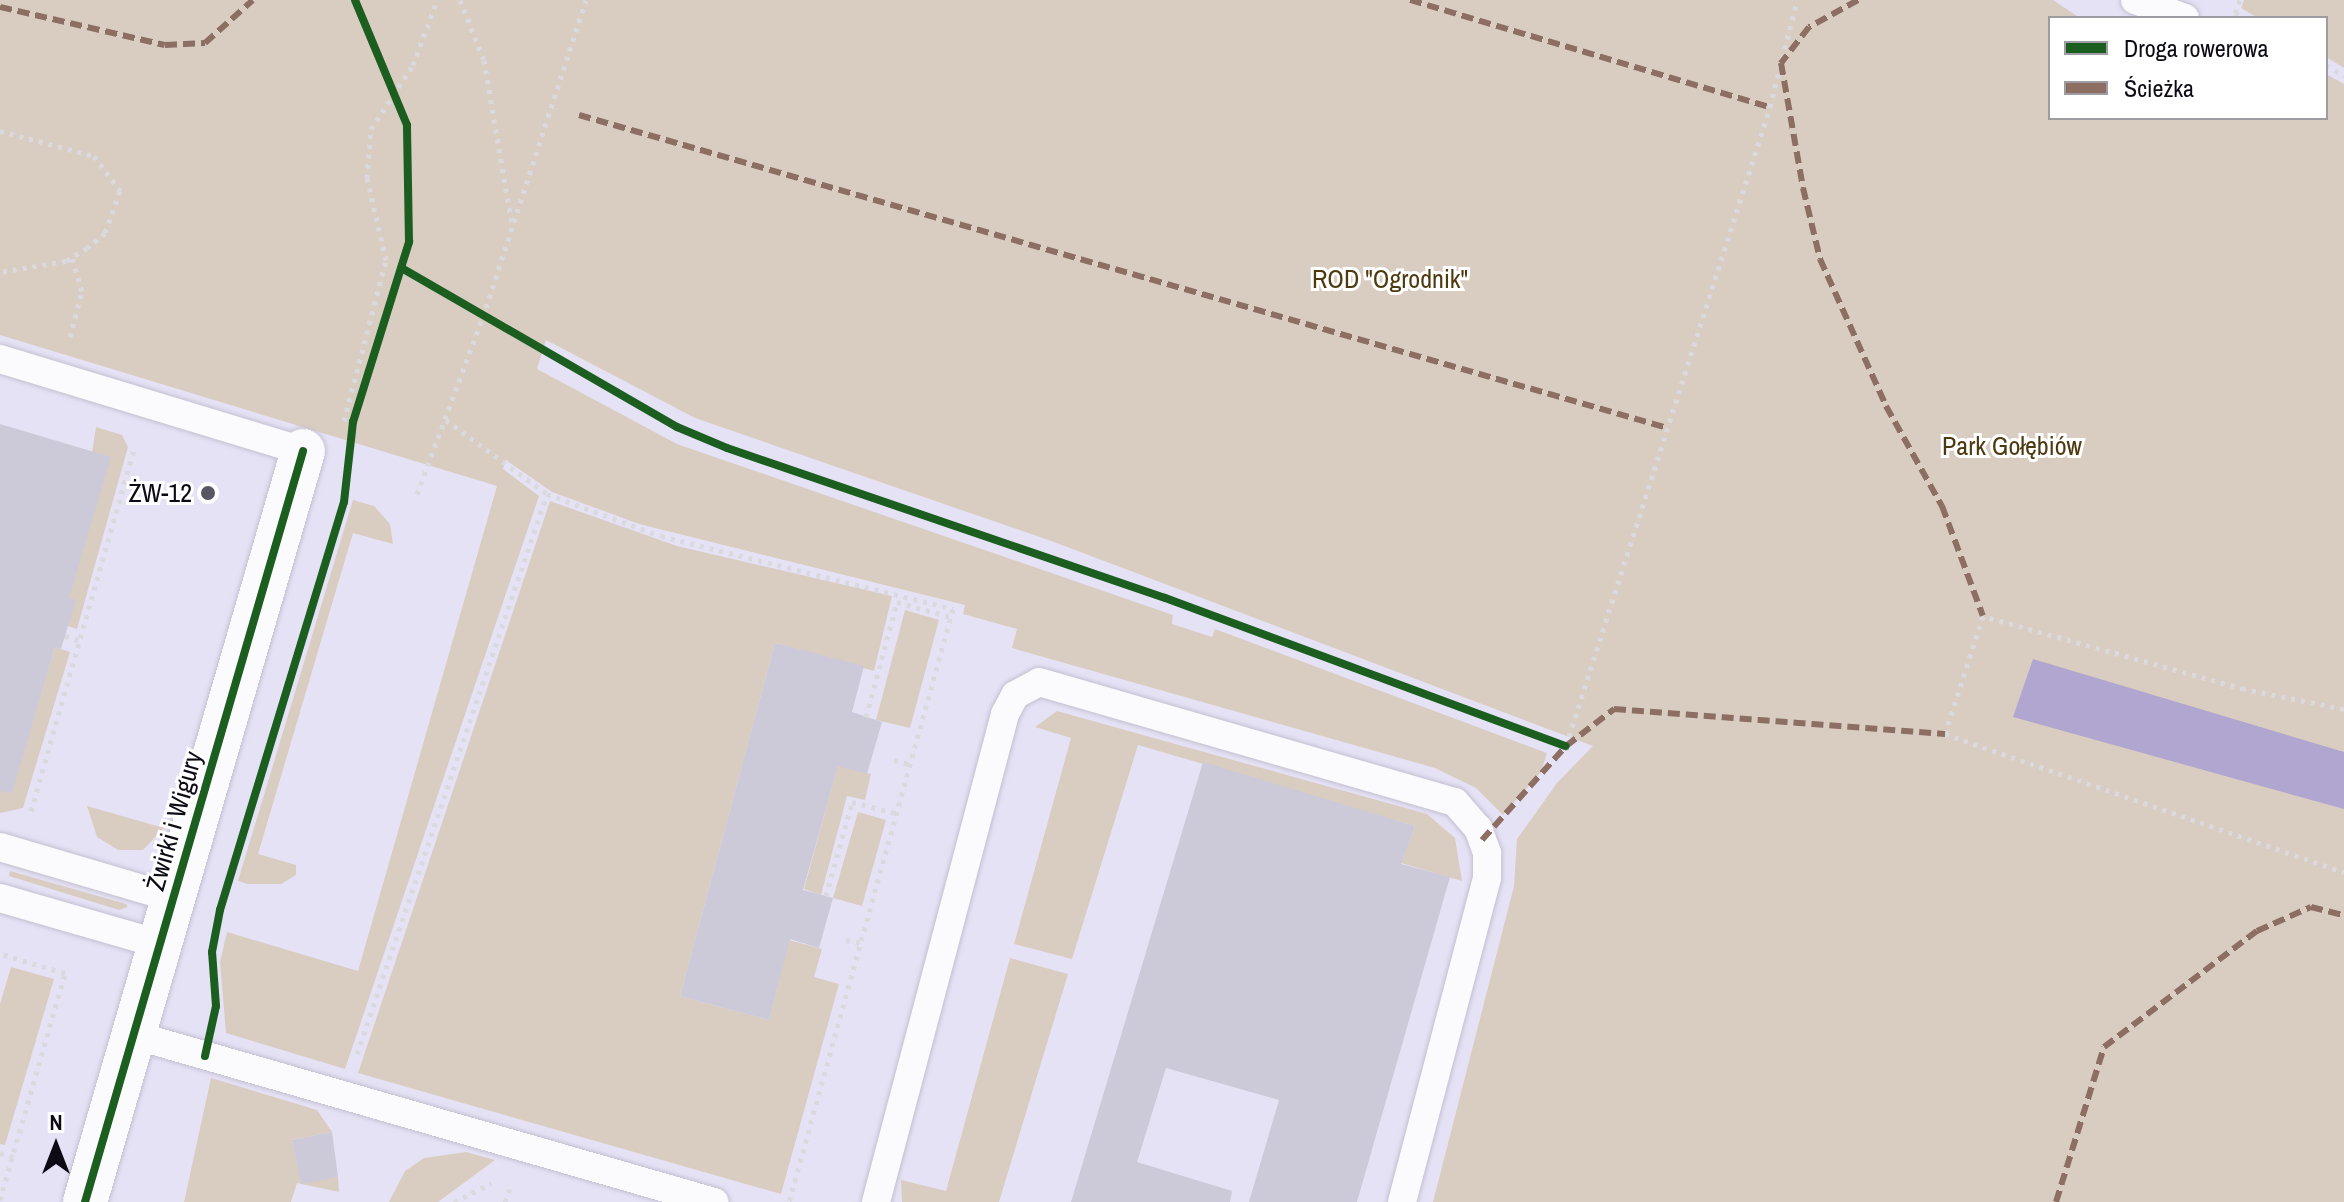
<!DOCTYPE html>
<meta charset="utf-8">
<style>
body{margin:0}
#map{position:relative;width:2344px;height:1202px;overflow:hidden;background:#e6e2f6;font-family:"Archivo Narrow",sans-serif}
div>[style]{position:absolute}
.green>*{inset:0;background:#d9cdc1}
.water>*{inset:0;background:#b0a6d0}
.building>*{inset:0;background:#ccc9d8}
.path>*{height:5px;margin-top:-2.5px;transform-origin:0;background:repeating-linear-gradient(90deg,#d9d9de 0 4px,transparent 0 10px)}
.roads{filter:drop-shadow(0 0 2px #c3c0d0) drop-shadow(0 0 2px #c3c0d0)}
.lane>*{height:28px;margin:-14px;padding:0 14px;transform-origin:14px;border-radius:14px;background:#fbfbfe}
.street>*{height:44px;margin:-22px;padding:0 22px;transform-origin:22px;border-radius:22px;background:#fbfbfe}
.quiet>*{height:6px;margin-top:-3px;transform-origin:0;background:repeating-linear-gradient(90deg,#8d6e63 0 12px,transparent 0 18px)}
.cycleway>*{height:8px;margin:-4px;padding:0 4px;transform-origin:4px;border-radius:4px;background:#1b5e20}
.dots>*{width:22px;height:22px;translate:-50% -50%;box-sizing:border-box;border:4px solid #fff;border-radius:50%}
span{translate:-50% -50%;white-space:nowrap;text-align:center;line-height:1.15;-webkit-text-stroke:6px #fff;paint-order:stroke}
.park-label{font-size:26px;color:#4d3a10}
.poi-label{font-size:26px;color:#0d0a16}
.right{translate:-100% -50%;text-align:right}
.street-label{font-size:26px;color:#0d0a16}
.legend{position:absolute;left:2048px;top:16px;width:280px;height:104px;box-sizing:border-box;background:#fff;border:2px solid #9e9da2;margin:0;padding:10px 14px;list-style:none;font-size:24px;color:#0d0a16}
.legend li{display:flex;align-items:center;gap:16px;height:40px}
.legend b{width:40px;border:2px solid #9e9da2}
.north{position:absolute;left:16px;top:1106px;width:80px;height:80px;-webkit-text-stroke:6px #fff;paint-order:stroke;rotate:0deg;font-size:22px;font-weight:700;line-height:32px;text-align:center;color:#0d0a16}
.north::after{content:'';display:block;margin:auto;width:28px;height:36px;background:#0d0a16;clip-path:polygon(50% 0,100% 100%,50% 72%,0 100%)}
</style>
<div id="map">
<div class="green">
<div style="clip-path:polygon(0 0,2053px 0,2080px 18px,2050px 18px,2050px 118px,2326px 118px,2326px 74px,2344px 84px,2344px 1202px,1433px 1202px,1514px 886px,1517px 839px,1557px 783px,1593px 746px,1054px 542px,695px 418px,546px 340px,537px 369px,677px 444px,1173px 615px,1172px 624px,1212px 637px,1215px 629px,1547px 753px,1541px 772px,1503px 815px,1476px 788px,1435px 768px,1012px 648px,1017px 629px,963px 614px,965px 605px,639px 524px,552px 492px,506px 460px,503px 469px,539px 496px,345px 1069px,226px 1033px,220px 962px,227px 932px,358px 971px,497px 486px,0 335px)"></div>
<div style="clip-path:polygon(2244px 0,2344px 0,2344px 68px,2326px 57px,2326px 18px,2258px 18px,2241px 8px)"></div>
<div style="clip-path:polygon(96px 427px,122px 435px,128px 447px,77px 629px,68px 626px,69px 598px)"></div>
<div style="clip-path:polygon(353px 500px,374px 506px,390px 524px,393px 544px,353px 533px,258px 854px,296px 865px,296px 875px,281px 884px,248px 884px,238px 881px)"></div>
<div style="clip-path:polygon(550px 501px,677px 546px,892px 596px,874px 671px,775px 643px,680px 996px,769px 1020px,789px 940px,822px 949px,814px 977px,839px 984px,781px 1194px,358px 1073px)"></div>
<div style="clip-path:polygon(905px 610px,939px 620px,910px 728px,876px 720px)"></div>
<div style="clip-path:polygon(55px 647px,70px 652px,23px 808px,0 813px,0 784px,13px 787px)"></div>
<div style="clip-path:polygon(1057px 711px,1427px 814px,1455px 838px,1462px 881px,1401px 863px,1415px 826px,1138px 745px,1072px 959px,1014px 944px,1071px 738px,1035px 727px)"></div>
<div style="clip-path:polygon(838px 765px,871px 774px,865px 800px,847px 796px,821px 895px,804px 889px)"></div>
<div style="clip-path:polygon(87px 806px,164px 828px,143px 850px,118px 850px,97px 837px)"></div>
<div style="clip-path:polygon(858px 812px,886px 820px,862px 906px,833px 898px)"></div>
<div style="clip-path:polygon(10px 871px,126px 904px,128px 907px,119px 910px,9px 876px)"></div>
<div style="clip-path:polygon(1010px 958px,1068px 974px,999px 1202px,902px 1202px,901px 1180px,946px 1191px)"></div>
<div style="clip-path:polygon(11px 967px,54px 979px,5px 1145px,0 1144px,0 1004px)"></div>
<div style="clip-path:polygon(211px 1078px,317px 1110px,332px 1132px,292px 1140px,301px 1183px,338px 1177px,339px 1192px,297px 1183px,291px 1202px,184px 1202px)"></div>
<div style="clip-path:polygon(466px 1152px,495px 1160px,438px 1202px,389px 1202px,405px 1171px,424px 1158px)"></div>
</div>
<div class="water">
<div style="clip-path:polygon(2033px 659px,2344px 752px,2344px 809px,2013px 717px)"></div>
</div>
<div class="building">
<div style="clip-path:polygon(0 424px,111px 457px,69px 598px,76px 600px,61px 649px,55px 647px,12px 793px,0 791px)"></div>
<div style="clip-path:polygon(775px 643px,864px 666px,852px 712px,882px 722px,867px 774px,838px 766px,803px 890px,833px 898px,819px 948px,790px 939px,769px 1020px,680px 996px)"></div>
<div style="clip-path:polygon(1203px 762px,1415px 826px,1401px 864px,1450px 877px,1357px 1202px,1249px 1202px,1279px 1100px,1166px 1068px,1137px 1162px,1232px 1191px,1230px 1202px,1071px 1202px)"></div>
<div style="clip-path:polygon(332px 1132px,338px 1177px,301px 1184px,292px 1140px)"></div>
</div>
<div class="path">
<div style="left:460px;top:0;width:65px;rotate:68.2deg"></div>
<div style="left:484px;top:60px;width:168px;rotate:80.4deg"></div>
<div style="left:2240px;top:0;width:14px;rotate:111deg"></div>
<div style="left:2235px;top:13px;width:10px;rotate:29deg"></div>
<div style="left:2326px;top:65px;width:21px;rotate:31deg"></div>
<div style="left:0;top:131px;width:97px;rotate:14.9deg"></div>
<div style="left:94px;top:156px;width:44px;rotate:53.4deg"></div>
<div style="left:120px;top:191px;width:45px;rotate:109.7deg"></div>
<div style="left:105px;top:233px;width:23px;rotate:140deg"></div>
<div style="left:87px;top:248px;width:25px;rotate:148deg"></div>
<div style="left:66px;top:261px;width:67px;rotate:170.5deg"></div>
<div style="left:70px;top:337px;width:48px;rotate:-75.4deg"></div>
<div style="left:82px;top:291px;width:34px;rotate:-107deg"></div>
<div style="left:446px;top:420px;width:125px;rotate:36.2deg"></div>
<div style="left:547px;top:494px;width:121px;rotate:20.2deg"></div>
<div style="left:661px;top:536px;width:301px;rotate:14deg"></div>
<div style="left:953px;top:609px;width:615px;rotate:105.46deg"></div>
<div style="left:344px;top:421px;width:166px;rotate:-75.4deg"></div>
<div style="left:386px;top:260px;width:84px;rotate:-103deg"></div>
<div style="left:367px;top:178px;width:49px;rotate:-85.3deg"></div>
<div style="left:371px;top:129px;width:77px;rotate:-56.7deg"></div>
<div style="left:413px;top:65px;width:69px;rotate:-69.7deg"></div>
<div style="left:417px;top:494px;width:189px;rotate:-69.6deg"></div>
<div style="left:483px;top:317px;width:333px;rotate:-72deg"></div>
<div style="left:65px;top:636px;width:16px;rotate:18deg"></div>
<div style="left:2344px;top:709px;width:102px;rotate:-168.7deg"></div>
<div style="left:2244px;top:689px;width:271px;rotate:-164.4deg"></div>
<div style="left:1983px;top:616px;width:124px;rotate:107.9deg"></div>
<div style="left:1945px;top:734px;width:422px;rotate:19.1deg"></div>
<div style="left:866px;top:717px;width:119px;rotate:-74.9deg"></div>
<div style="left:897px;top:602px;width:56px;rotate:15.5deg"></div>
<div style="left:1566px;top:746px;width:671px;rotate:-72.29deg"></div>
<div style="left:1770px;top:107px;width:110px;rotate:-75.8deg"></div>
<div style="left:894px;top:760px;width:16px;rotate:15deg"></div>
<div style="left:31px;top:811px;width:380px;rotate:-74.1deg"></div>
<div style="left:826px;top:896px;width:98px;rotate:-74.5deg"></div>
<div style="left:852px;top:802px;width:44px;rotate:14.3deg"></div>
<div style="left:846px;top:940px;width:14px;rotate:12deg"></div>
<div style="left:357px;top:1054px;width:591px;rotate:-71.26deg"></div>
<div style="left:0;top:1153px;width:14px;rotate:17deg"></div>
<div style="left:0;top:1200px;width:236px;rotate:-74deg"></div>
<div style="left:65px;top:973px;width:67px;rotate:-163.5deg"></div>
<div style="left:454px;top:1202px;width:42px;rotate:-26.6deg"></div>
<div style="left:505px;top:1202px;width:15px;rotate:-70deg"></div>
</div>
<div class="roads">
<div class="lane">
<div style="left:2135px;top:0;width:53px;rotate:19.8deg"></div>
<div style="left:0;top:359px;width:317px;rotate:16.9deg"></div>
<div style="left:0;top:847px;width:180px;rotate:16.4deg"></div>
<div style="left:0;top:898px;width:166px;rotate:16.1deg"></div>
<div style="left:134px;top:1035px;width:604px;rotate:16.06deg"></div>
<div style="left:876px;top:1202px;width:505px;rotate:-75.19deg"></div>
<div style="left:1005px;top:714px;width:21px;rotate:-62deg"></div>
<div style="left:1015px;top:695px;width:27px;rotate:-28deg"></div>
<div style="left:1039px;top:682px;width:433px;rotate:16.1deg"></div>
<div style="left:1455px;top:802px;width:35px;rotate:49deg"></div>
<div style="left:1478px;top:828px;width:27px;rotate:70deg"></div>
<div style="left:1487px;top:853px;width:25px;rotate:90deg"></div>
<div style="left:1487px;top:878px;width:335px;rotate:104.7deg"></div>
</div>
<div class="street">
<div style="left:85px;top:1202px;width:782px;rotate:-73.81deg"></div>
</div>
</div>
<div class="quiet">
<div style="left:1410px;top:0;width:376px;rotate:16.6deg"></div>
<div style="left:1858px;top:0;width:56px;rotate:151.1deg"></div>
<div style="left:1809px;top:27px;width:46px;rotate:127.9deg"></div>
<div style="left:1781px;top:63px;width:127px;rotate:80deg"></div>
<div style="left:1803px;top:188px;width:73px;rotate:76.5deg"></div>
<div style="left:1820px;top:259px;width:161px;rotate:65.8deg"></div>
<div style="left:1886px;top:406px;width:115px;rotate:60.8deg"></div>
<div style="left:1942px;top:506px;width:117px;rotate:69.6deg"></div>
<div style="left:0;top:7px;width:169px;rotate:13deg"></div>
<div style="left:165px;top:45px;width:40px;rotate:-2.9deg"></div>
<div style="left:205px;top:43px;width:64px;rotate:-41.9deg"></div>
<div style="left:579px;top:115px;width:1133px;rotate:16.04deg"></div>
<div style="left:1482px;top:840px;width:126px;rotate:-48.2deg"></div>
<div style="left:1566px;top:746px;width:61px;rotate:-37.6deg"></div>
<div style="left:1614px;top:709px;width:332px;rotate:4.3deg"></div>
<div style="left:2056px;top:1202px;width:162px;rotate:-72.8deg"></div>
<div style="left:2104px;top:1047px;width:192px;rotate:-37.2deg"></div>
<div style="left:2257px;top:931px;width:59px;rotate:-24deg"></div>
<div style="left:2311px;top:907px;width:34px;rotate:14deg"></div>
</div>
<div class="cycleway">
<div style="left:405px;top:270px;width:314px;rotate:30deg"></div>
<div style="left:677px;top:427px;width:54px;rotate:22.8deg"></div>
<div style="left:727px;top:448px;width:463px;rotate:18.9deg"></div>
<div style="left:1165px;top:598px;width:427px;rotate:20.3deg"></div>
<div style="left:205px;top:1056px;width:51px;rotate:-77.6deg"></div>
<div style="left:216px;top:1006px;width:54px;rotate:-94.2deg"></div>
<div style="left:212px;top:952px;width:43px;rotate:-79.2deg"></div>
<div style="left:220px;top:910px;width:426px;rotate:-73.1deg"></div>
<div style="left:344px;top:502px;width:81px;rotate:-83.6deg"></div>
<div style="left:353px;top:422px;width:189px;rotate:-72.7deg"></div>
<div style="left:409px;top:242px;width:117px;rotate:-91deg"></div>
<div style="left:407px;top:125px;width:135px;rotate:-112.6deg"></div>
<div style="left:85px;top:1202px;width:782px;rotate:-73.81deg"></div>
</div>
<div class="dots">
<div style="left:208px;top:493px;background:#595664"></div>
</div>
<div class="park-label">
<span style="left:1390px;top:279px">ROD "Ogrodnik"</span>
<span style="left:2012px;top:446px">Park Gołębiów</span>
</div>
<div class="poi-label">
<span class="right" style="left:192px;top:493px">ŻW-12</span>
</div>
<div class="street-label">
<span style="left:174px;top:821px;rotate:-74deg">Żwirki i Wigury</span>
</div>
<ul class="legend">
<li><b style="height:10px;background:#1b5e20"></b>Droga rowerowa</li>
<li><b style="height:10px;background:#8d6e63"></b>Ścieżka</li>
</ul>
<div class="north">N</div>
</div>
